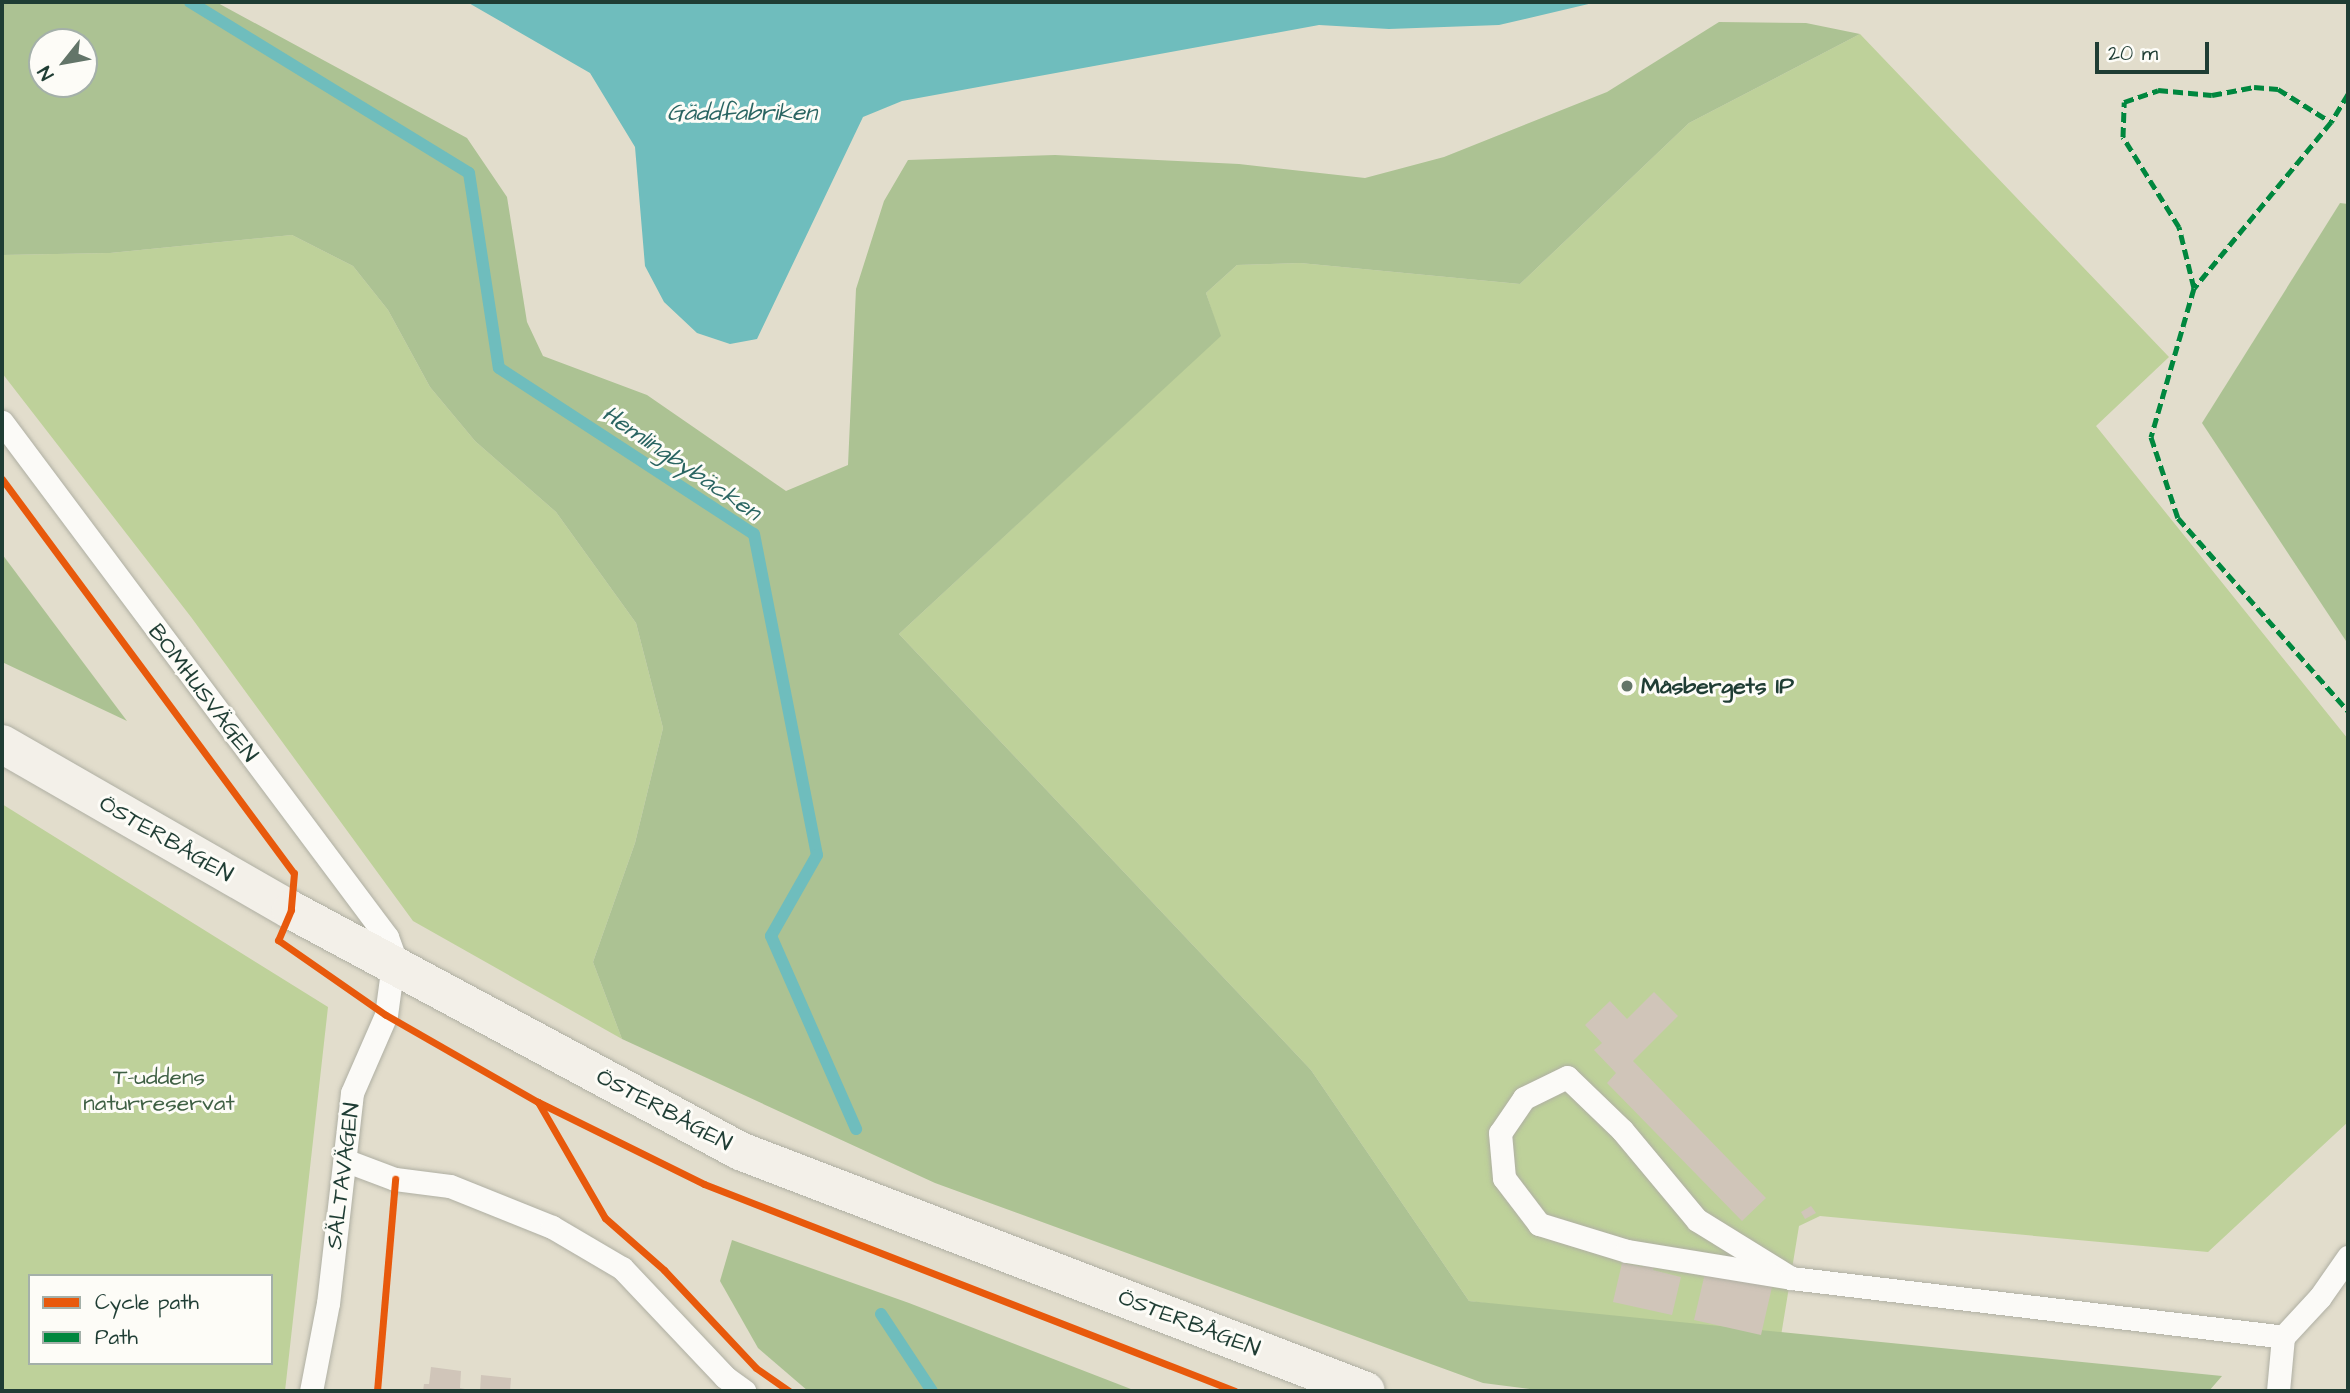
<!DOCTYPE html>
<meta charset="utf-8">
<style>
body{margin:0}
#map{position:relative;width:2350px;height:1393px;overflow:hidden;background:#e2ddcc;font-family:"Architects Daughter",sans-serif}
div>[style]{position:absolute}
.green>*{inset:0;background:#bed19a}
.forest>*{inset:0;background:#acc293}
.water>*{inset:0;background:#6fbdbd}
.stream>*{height:12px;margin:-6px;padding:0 6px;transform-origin:6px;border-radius:6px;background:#6fbdbd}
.building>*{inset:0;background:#d0c5b9}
.roads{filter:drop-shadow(0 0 2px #afafa3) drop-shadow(0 0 2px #afafa3)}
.service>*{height:23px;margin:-11.5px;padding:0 11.5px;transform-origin:11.5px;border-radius:11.5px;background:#fbfaf7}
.secondary>*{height:38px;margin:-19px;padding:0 19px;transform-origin:19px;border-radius:19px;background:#f3f0e9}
.quiet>*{height:5px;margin-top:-2.5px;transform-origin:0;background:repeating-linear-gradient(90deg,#00873e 0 10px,transparent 0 15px)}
.cycleway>*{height:7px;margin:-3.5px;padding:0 3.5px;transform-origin:3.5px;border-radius:3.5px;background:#e8590c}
.dots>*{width:19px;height:19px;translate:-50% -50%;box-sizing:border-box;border:4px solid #fdfcf7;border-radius:50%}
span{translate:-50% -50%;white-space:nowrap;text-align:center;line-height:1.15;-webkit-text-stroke:6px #fdfcf7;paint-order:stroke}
.poi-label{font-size:23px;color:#1f3d34;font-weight:700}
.left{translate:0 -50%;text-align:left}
.street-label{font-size:23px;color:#1f3d34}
.park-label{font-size:23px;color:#3f6044}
.water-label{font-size:24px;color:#2a6562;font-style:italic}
.frame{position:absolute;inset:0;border:4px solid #1f3d34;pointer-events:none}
.legend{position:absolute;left:28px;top:1274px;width:245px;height:91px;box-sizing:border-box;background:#fdfcf7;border:2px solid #a4b0a9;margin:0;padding:9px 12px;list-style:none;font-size:21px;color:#1f3d34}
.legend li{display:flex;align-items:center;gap:14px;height:35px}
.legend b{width:35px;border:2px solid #a4b0a9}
.north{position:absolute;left:28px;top:28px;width:70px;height:70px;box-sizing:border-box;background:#fdfcf7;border:2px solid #a4b0a9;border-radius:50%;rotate:239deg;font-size:19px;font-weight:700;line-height:28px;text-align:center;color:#1f3d34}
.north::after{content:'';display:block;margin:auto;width:24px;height:32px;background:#637569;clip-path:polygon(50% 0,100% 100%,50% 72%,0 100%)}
.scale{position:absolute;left:2095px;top:42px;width:114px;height:32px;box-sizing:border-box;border:4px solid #1f3d34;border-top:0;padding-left:9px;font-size:21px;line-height:24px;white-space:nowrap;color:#1f3d34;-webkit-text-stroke:5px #fdfcf7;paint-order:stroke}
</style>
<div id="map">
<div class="green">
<div style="clip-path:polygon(1860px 34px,2169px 357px,2096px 426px,2348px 739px,2348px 1122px,2208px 1252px,1820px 1216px,1799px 1226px,1780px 1342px,1469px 1301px,1311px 1070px,899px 634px,1220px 336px,1206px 293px,1237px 265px,1300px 263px,1520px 284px,1689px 123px)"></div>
<div style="clip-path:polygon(292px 235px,353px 266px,388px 310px,430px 387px,475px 441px,556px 512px,636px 623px,663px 728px,635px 843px,593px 962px,622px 1039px,413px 921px,191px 617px,2px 373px,2px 255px,110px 253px)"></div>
<div style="clip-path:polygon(evenodd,2px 804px,328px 1007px,285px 1391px,2px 1391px,2px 804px,30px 1276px,271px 1276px,271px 1363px,30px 1363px,30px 1276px)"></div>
</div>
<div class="forest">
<div style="clip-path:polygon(evenodd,2px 2px,216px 2px,467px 138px,507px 197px,527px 322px,543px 356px,647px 395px,786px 491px,848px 465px,856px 289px,884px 201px,908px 160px,1055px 155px,1239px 164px,1365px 178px,1444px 157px,1607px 92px,1719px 22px,1806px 23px,1860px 34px,1689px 123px,1520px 284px,1300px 263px,1237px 265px,1206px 293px,1221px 336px,899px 634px,1311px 1070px,1469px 1301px,2222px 1376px,2209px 1391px,1545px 1391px,1483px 1383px,935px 1183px,622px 1039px,593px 962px,635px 843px,663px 728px,636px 623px,556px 512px,475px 441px,430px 387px,388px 310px,353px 266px,292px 235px,110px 253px,2px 255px,2px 2px,42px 42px,84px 42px,84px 84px,42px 84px,42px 42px)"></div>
<div style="clip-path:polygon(2340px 203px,2348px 204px,2348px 644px,2202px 423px)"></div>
<div style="clip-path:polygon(2px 554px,127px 721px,2px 662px)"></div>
<div style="clip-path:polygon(732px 1240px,909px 1303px,1136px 1391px,808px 1391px,758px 1348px,720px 1281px)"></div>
</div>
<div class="water">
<div style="clip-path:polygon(467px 2px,1597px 2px,1499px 25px,1389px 29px,1319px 25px,902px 101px,863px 117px,757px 339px,730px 344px,697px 333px,664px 302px,645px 266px,635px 147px,590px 73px)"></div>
</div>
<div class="stream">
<div style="left:190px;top:2px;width:327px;rotate:31.5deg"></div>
<div style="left:469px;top:173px;width:197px;rotate:81.3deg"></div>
<div style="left:499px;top:368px;width:304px;rotate:33.1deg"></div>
<div style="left:754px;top:534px;width:327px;rotate:78.9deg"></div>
<div style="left:817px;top:855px;width:93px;rotate:119.6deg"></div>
<div style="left:771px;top:936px;width:211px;rotate:66.2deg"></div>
<div style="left:881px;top:1314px;width:92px;rotate:56.5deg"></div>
</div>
<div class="building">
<div style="clip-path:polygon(1654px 992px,1678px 1016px,1633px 1061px,1766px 1198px,1742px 1221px,1607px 1083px,1616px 1073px,1594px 1050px,1602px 1043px,1585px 1025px,1610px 1001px,1627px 1019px)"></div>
<div style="clip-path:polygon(1811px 1206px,1816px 1213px,1805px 1219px,1801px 1212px)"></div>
<div style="clip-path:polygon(1644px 1262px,1654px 1265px,1653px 1270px,1681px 1277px,1672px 1315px,1613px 1302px,1622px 1263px,1643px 1267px)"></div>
<div style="clip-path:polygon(1705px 1273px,1772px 1287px,1761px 1335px,1694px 1320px)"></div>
<div style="clip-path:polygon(431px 1367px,461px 1371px,460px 1388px,475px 1391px,423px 1391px,424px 1384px,429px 1384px)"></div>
<div style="clip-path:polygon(481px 1375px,511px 1378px,510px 1391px,480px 1391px)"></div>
</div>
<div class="roads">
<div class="service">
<div style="left:2px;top:422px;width:643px;rotate:53.22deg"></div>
<div style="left:387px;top:937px;width:20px;rotate:70deg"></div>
<div style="left:394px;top:956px;width:60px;rotate:97.7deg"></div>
<div style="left:386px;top:1015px;width:85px;rotate:113.6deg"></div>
<div style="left:352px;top:1093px;width:211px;rotate:96.5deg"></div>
<div style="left:328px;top:1303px;width:90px;rotate:100.9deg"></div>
<div style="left:347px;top:1161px;width:51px;rotate:20.6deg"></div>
<div style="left:395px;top:1179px;width:55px;rotate:7.3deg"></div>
<div style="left:450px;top:1186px;width:110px;rotate:21.9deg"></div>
<div style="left:552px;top:1227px;width:81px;rotate:30.4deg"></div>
<div style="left:622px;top:1268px;width:150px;rotate:46.6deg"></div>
<div style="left:725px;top:1377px;width:24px;rotate:36deg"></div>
<div style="left:1791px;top:1278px;width:110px;rotate:-148.3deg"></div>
<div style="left:1697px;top:1220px;width:117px;rotate:-129.8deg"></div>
<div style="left:1622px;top:1130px;width:76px;rotate:-136.1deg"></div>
<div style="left:1567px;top:1077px;width:48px;rotate:154deg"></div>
<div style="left:1524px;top:1098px;width:42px;rotate:124.4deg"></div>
<div style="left:1500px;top:1133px;width:45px;rotate:84.9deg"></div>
<div style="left:1504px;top:1178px;width:58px;rotate:52.7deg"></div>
<div style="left:1539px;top:1224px;width:92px;rotate:17.1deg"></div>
<div style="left:1627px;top:1251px;width:166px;rotate:9.3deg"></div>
<div style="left:1791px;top:1278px;width:496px;rotate:6.8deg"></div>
<div style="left:2283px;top:1337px;width:54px;rotate:95.3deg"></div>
<div style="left:2283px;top:1337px;width:54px;rotate:-47.2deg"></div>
<div style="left:2320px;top:1297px;width:49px;rotate:-55deg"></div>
</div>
<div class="secondary">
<div style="left:2px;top:744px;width:333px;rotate:29.9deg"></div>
<div style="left:291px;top:910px;width:510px;rotate:28.22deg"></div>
<div style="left:740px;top:1151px;width:670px;rotate:20.98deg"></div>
</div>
</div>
<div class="quiet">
<div style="left:2348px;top:94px;width:33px;rotate:121deg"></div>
<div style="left:2331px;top:122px;width:215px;rotate:129.5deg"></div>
<div style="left:2194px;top:288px;width:155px;rotate:106.1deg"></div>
<div style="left:2151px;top:437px;width:85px;rotate:71.6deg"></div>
<div style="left:2178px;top:518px;width:257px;rotate:48.6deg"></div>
<div style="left:2194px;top:288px;width:63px;rotate:-103.8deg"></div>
<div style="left:2179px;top:227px;width:106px;rotate:-121.9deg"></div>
<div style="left:2123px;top:137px;width:35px;rotate:-88deg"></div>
<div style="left:2124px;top:102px;width:36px;rotate:-19deg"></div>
<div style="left:2158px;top:90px;width:54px;rotate:5.3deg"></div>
<div style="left:2212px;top:95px;width:43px;rotate:-10.8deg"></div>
<div style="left:2254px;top:87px;width:24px;rotate:5deg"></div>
<div style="left:2278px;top:89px;width:62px;rotate:31.9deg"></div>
</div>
<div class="cycleway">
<div style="left:2px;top:479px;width:490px;rotate:53.5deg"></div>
<div style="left:294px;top:873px;width:37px;rotate:95deg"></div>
<div style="left:291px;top:910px;width:33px;rotate:113deg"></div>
<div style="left:278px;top:940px;width:131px;rotate:34.8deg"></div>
<div style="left:386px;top:1015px;width:175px;rotate:29.8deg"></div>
<div style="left:538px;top:1102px;width:185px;rotate:26.3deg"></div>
<div style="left:704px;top:1184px;width:570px;rotate:21.3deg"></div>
<div style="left:538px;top:1102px;width:134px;rotate:60deg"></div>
<div style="left:605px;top:1218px;width:79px;rotate:41.4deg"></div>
<div style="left:664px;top:1270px;width:134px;rotate:46.8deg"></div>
<div style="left:756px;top:1368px;width:40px;rotate:34.9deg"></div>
<div style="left:377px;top:1391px;width:213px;rotate:-85.1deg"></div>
</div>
<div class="dots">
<div style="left:1627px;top:686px;background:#637569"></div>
</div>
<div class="poi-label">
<span class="left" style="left:1641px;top:686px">Måsbergets IP</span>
</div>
<div class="street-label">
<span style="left:203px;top:693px;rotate:53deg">BOMHUSVÄGEN</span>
<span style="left:166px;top:839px;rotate:30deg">ÖSTERBÅGEN</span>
<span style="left:664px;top:1110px;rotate:28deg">ÖSTERBÅGEN</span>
<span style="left:343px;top:1176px;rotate:-83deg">SÄLTAVÄGEN</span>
<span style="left:1189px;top:1323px;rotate:21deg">ÖSTERBÅGEN</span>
</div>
<div class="park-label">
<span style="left:159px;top:1090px">T-uddens<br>naturreservat</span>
</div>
<div class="water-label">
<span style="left:742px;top:114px">Gäddfabriken</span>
<span style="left:681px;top:464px;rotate:34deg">Hemlingbybäcken</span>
</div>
<div class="frame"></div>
<ul class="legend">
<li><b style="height:9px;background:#e8590c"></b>Cycle path</li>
<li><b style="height:9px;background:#00873e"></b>Path</li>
</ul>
<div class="north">N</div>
<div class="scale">20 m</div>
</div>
